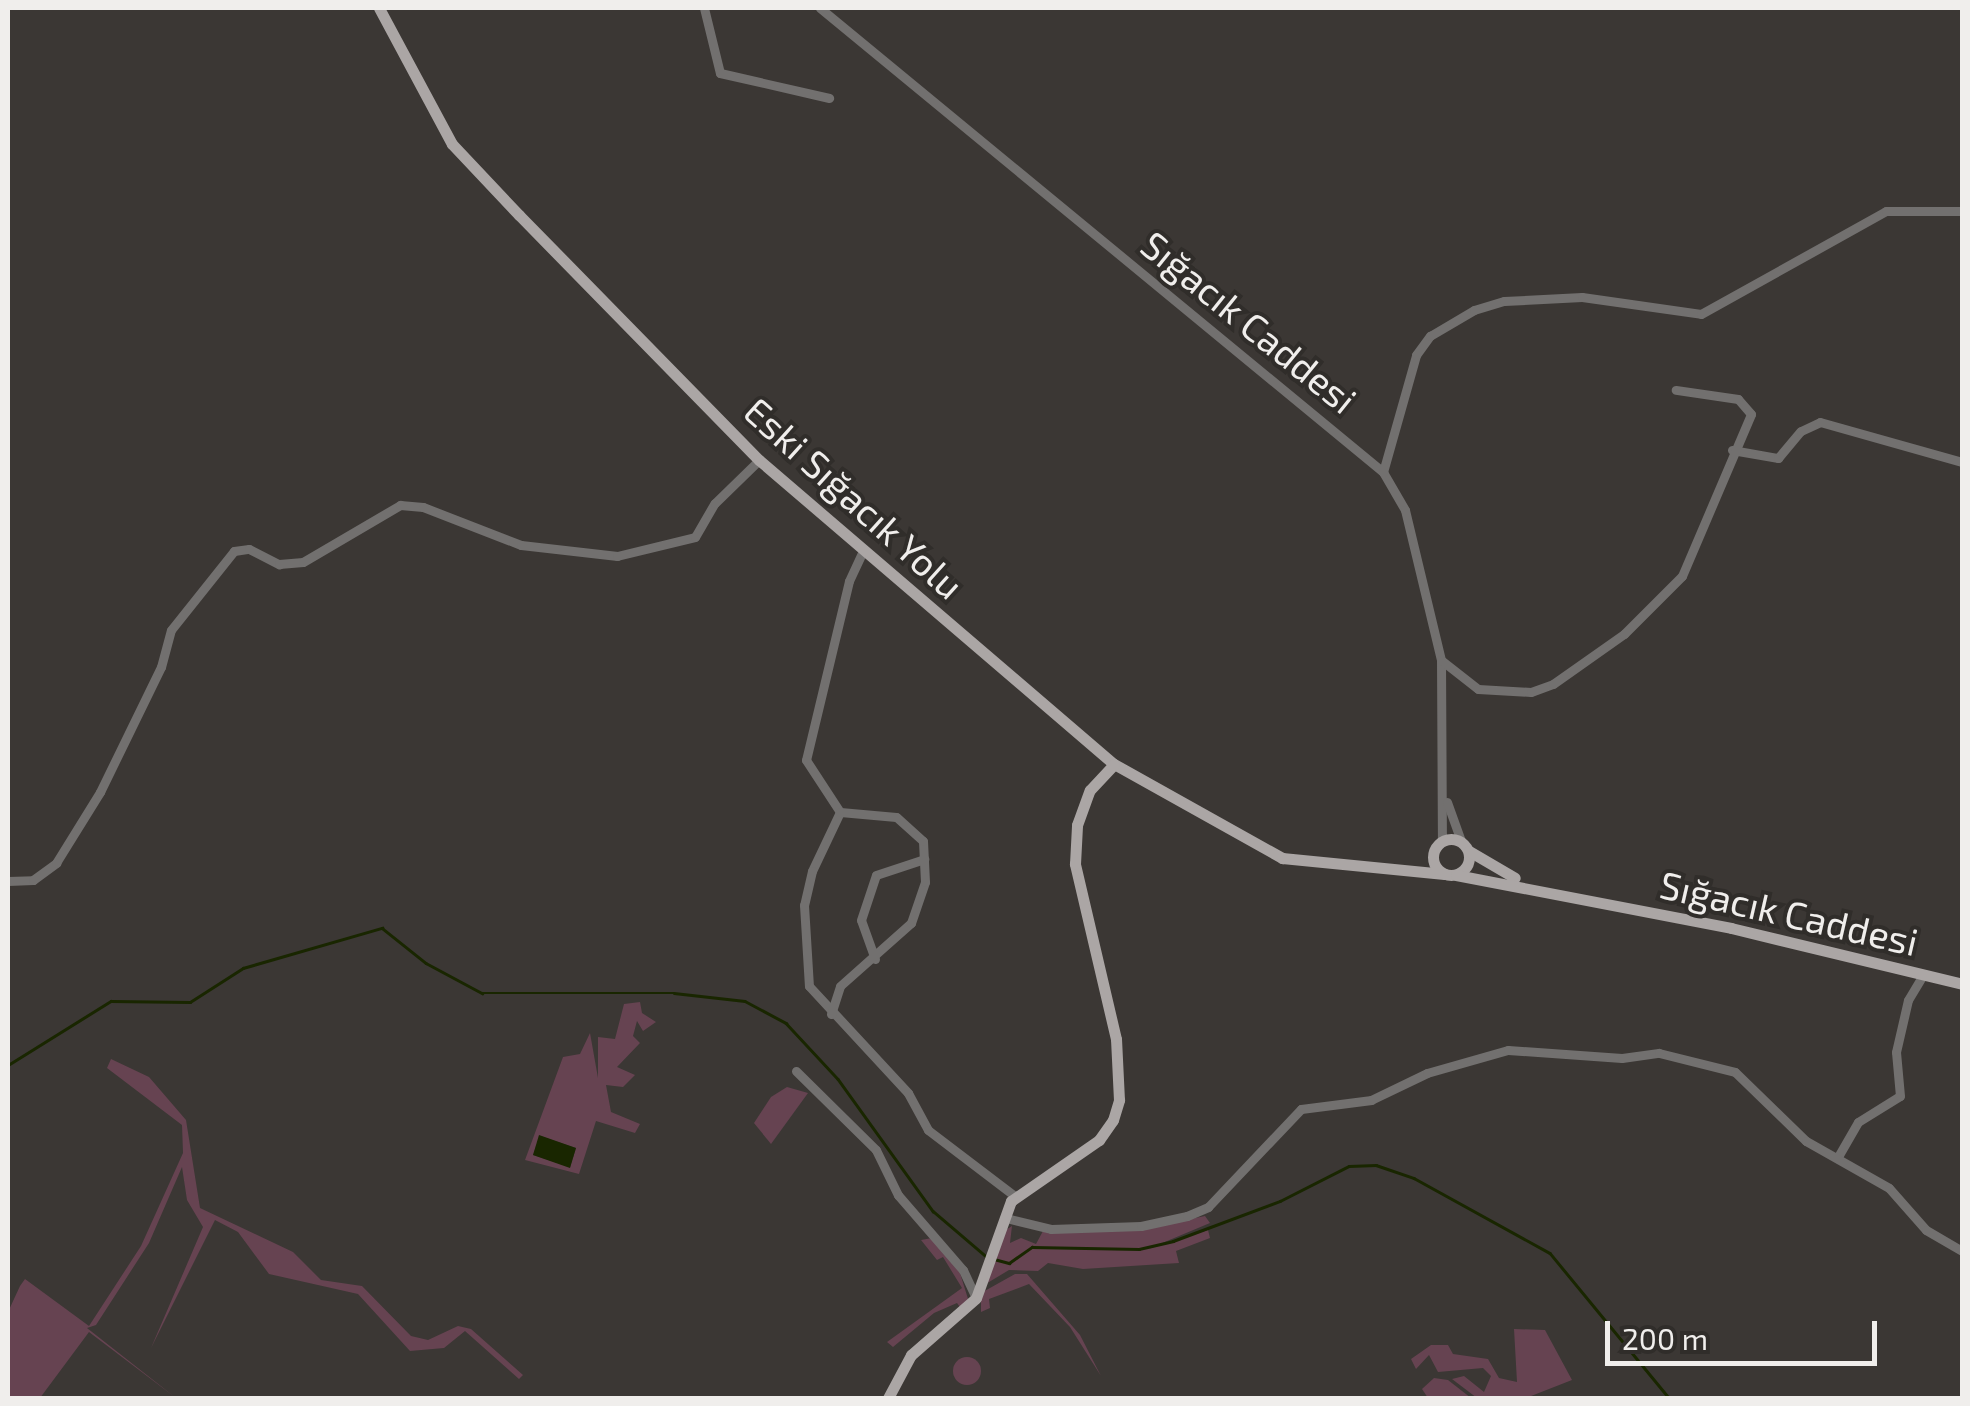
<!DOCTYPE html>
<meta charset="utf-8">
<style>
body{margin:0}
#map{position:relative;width:1970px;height:1406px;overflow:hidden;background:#3b3734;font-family:"Exo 2",sans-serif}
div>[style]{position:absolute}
.green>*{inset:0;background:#664351}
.round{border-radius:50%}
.water>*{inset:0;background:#192600}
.stream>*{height:2.5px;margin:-1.25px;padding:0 1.25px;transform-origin:1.25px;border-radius:1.25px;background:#192600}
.minor>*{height:9px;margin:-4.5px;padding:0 4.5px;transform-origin:4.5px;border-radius:4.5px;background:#72706f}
.major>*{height:11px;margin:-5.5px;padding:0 5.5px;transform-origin:5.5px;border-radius:5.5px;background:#aba6a5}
.major>.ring{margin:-5.5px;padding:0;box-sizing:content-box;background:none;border:11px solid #aba6a5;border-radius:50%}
span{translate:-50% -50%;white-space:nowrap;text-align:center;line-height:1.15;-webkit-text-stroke:8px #302d2a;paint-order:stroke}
.street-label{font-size:38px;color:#f0eeec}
.frame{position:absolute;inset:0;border:10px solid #f0eeec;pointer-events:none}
.scale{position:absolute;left:1605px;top:1321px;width:272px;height:45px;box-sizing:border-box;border:5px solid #f0eeec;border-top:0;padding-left:12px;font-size:30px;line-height:35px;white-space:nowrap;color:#f0eeec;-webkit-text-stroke:8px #302d2a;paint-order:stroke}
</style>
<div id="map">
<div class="green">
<div style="clip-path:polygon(evenodd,640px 1002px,642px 1013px,656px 1022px,643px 1031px,637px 1021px,633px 1036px,640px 1043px,617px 1067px,635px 1075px,623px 1087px,606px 1085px,611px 1112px,640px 1124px,635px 1133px,596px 1121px,579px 1174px,525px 1160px,563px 1057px,580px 1054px,590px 1033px,598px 1078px,598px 1037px,615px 1039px,624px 1004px,640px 1002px,540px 1136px,576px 1148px,570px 1167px,533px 1155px,540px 1136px)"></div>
<div style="clip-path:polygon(111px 1059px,149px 1077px,186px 1120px,200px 1208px,293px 1252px,321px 1280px,362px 1286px,411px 1336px,428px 1340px,458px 1326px,471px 1329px,523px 1375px,519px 1379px,465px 1331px,444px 1348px,410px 1351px,358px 1294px,269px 1274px,238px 1232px,215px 1220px,151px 1348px,203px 1227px,187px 1200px,182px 1167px,149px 1243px,96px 1325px,87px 1328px,176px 1398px,89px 1332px,40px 1398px,8px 1398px,8px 1312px,20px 1286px,25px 1279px,89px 1326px,141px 1246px,183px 1153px,182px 1125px,107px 1068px)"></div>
<div style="clip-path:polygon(787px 1087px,808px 1093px,771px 1144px,754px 1123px,771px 1097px)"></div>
<div style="clip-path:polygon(1205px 1216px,1210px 1223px,1148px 1249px,1208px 1230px,1210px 1238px,1176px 1251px,1179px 1263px,1083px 1269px,1048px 1263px,1038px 1271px,1009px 1270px,984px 1285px,1001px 1233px,1012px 1226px,1010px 1243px,1021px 1238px,1036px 1244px,1043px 1231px,1134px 1231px)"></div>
<div style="clip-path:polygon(932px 1238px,959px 1270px,969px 1302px,962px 1310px,957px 1303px,934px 1313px,893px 1347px,887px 1342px,962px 1288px,943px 1257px,937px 1260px,921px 1240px)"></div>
<div style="clip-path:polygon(1015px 1274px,1027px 1274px,1080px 1335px,1101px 1376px,1070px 1327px,1029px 1284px,989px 1299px,990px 1308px,981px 1312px,981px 1293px)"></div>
<div style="clip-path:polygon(1514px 1329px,1545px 1330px,1572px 1380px,1526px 1398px,1477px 1398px,1452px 1379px,1464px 1376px,1484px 1392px,1491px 1376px,1483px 1368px,1438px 1372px,1429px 1355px,1416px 1369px,1411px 1359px,1431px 1345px,1448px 1345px,1453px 1354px,1488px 1359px,1499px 1378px,1517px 1382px)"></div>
<div class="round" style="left:953px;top:1357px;width:28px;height:28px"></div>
<div style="clip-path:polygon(1434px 1378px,1448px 1380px,1471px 1398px,1428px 1398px,1422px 1389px)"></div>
</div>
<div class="water">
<div style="clip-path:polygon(539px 1135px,576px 1148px,570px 1168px,533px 1155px)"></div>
</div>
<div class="stream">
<div style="left:8px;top:1065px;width:121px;rotate:-31.9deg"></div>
<div style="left:111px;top:1001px;width:79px;rotate:0.7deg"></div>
<div style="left:190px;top:1002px;width:63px;rotate:-32.7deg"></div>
<div style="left:243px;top:968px;width:145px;rotate:-16.1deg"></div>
<div style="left:382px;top:928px;width:56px;rotate:38.5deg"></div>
<div style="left:426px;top:963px;width:64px;rotate:28.2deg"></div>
<div style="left:482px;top:993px;width:192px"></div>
<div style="left:674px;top:993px;width:71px;rotate:6.4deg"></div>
<div style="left:745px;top:1001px;width:47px;rotate:28.2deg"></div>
<div style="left:786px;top:1023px;width:76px;rotate:47.1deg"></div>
<div style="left:838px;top:1079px;width:163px;rotate:54.3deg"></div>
<div style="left:933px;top:1211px;width:71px;rotate:40.4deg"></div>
<div style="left:994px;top:1259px;width:16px;rotate:15deg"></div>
<div style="left:1009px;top:1263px;width:28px;rotate:-35deg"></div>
<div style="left:1032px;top:1247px;width:107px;rotate:1.1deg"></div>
<div style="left:1139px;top:1249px;width:35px;rotate:-13deg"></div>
<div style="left:1173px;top:1241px;width:114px;rotate:-20.5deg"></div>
<div style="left:1280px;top:1201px;width:77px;rotate:-26.9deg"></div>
<div style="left:1349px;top:1166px;width:27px;rotate:-2deg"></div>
<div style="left:1376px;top:1165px;width:40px;rotate:18.9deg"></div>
<div style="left:1414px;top:1178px;width:155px;rotate:28.9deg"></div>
<div style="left:1550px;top:1253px;width:188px;rotate:50.6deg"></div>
</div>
<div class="minor">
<div style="left:704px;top:8px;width:67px;rotate:76.2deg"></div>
<div style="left:720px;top:73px;width:112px;rotate:12.9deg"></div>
<div style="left:820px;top:8px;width:730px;rotate:39.49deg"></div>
<div style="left:1383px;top:472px;width:44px;rotate:59.9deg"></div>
<div style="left:1405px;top:510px;width:154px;rotate:76.5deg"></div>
<div style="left:1441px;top:660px;width:181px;rotate:89.7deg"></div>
<div style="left:1732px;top:450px;width:47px;rotate:9.9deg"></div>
<div style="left:1778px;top:458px;width:35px;rotate:-50deg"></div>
<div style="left:1801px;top:431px;width:21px;rotate:-25deg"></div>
<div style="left:1820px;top:422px;width:148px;rotate:15.7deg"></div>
<div style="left:1383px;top:472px;width:122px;rotate:-74.2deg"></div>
<div style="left:1416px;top:355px;width:24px;rotate:-54deg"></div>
<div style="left:1430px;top:336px;width:51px;rotate:-30.6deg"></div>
<div style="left:1474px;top:310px;width:31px;rotate:-17deg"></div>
<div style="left:1504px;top:301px;width:78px;rotate:-2.9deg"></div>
<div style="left:1582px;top:297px;width:120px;rotate:8.1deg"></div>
<div style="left:1701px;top:314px;width:212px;rotate:-29.1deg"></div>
<div style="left:1886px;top:211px;width:76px"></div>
<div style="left:862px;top:553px;width:31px;rotate:115deg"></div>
<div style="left:849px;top:581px;width:184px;rotate:103.5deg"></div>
<div style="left:806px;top:760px;width:62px;rotate:56.8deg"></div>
<div style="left:840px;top:812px;width:65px;rotate:115.4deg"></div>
<div style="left:812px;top:871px;width:35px;rotate:103deg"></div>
<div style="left:804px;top:905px;width:81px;rotate:86.5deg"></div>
<div style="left:809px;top:986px;width:146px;rotate:47.2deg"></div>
<div style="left:908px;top:1093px;width:42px;rotate:61.6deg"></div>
<div style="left:928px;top:1130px;width:111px;rotate:37.3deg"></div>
<div style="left:1441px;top:660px;width:47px;rotate:38.1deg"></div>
<div style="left:1478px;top:689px;width:53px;rotate:3.2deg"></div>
<div style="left:1531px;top:692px;width:23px;rotate:-20deg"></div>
<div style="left:1553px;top:684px;width:87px;rotate:-35.2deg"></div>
<div style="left:1624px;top:634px;width:82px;rotate:-45deg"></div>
<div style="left:1682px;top:576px;width:176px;rotate:-66.9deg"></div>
<div style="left:1751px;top:414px;width:20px;rotate:-131deg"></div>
<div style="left:1738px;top:399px;width:63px;rotate:-171.7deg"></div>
<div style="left:1447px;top:802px;width:41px;rotate:70.3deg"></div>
<div style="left:8px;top:881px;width:25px;rotate:-2deg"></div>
<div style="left:33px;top:880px;width:29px;rotate:-36deg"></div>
<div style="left:56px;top:863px;width:84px;rotate:-58.2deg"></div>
<div style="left:100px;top:792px;width:139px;rotate:-64deg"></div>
<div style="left:161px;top:667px;width:38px;rotate:-75deg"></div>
<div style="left:171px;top:630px;width:101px;rotate:-51.4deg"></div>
<div style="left:234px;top:551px;width:15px;rotate:-8deg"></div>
<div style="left:249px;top:549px;width:34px;rotate:27deg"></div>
<div style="left:279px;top:564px;width:24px;rotate:-5deg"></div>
<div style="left:303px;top:562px;width:113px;rotate:-30.4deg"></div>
<div style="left:400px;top:505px;width:23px;rotate:5deg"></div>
<div style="left:423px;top:507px;width:105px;rotate:21.2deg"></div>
<div style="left:521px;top:545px;width:97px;rotate:6.5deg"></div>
<div style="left:617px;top:556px;width:80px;rotate:-13.7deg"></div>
<div style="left:695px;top:537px;width:39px;rotate:-60deg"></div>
<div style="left:715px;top:503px;width:62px;rotate:-44.3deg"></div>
<div style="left:875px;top:959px;width:41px;rotate:-109.7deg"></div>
<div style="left:861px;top:920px;width:47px;rotate:-71.6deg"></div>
<div style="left:876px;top:875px;width:51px;rotate:-18.4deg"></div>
<div style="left:831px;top:1014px;width:29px;rotate:-72deg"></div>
<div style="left:840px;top:986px;width:95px;rotate:-41.6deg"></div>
<div style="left:911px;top:923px;width:43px;rotate:-71.1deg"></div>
<div style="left:925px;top:882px;width:41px;rotate:-92.8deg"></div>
<div style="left:923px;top:841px;width:36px;rotate:-138deg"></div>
<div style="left:896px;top:817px;width:56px;rotate:-174.9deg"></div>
<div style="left:796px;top:1071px;width:112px;rotate:44.6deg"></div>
<div style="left:876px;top:1150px;width:50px;rotate:63.9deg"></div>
<div style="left:898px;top:1195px;width:99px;rotate:49.1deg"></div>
<div style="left:963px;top:1270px;width:31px;rotate:65deg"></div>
<div style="left:1839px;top:1155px;width:38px;rotate:-60deg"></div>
<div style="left:1858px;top:1122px;width:49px;rotate:-31.8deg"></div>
<div style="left:1900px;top:1096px;width:44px;rotate:-95.2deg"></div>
<div style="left:1896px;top:1052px;width:53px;rotate:-77deg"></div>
<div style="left:1908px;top:1000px;width:29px;rotate:-59deg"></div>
<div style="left:1006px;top:1218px;width:46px;rotate:13.7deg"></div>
<div style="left:1051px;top:1229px;width:90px;rotate:-1.9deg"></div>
<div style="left:1141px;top:1226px;width:47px;rotate:-12.3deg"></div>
<div style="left:1187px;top:1216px;width:23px;rotate:-23deg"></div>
<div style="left:1208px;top:1207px;width:135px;rotate:-46.5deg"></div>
<div style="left:1301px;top:1109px;width:71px;rotate:-7.3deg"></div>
<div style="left:1371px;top:1100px;width:62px;rotate:-25.7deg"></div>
<div style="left:1427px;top:1073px;width:84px;rotate:-15.9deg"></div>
<div style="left:1508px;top:1050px;width:114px;rotate:4deg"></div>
<div style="left:1622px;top:1058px;width:37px;rotate:-8deg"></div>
<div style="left:1659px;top:1053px;width:78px;rotate:14deg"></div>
<div style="left:1735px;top:1072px;width:99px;rotate:44.2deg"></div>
<div style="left:1806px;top:1141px;width:95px;rotate:29.5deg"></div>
<div style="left:1889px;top:1188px;width:56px;rotate:48.6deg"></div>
<div style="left:1926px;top:1230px;width:42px;rotate:30.3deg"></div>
</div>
<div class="major">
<div style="left:379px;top:8px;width:154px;rotate:61.8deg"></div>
<div style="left:452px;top:144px;width:98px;rotate:46.7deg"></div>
<div style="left:519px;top:215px;width:343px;rotate:45.6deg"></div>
<div style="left:759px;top:460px;width:467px;rotate:40.6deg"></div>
<div style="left:1114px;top:764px;width:193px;rotate:29.2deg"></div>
<div style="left:1282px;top:858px;width:163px;rotate:5.6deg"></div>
<div class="ring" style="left:1433px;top:839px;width:25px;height:25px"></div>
<div style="left:1469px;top:851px;width:53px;rotate:30.4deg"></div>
<div style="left:1456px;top:875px;width:280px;rotate:10.9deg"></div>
<div style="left:1731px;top:928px;width:238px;rotate:13.6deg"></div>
<div style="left:888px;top:1398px;width:49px;rotate:-61.9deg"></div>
<div style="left:911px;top:1355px;width:86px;rotate:-41.2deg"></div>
<div style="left:976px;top:1298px;width:103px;rotate:-70.2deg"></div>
<div style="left:1011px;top:1201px;width:107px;rotate:-34.7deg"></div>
<div style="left:1099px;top:1140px;width:24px;rotate:-55deg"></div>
<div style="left:1113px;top:1120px;width:21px;rotate:-73deg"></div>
<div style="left:1119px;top:1100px;width:61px;rotate:-92.8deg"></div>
<div style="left:1116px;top:1039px;width:180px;rotate:-103.2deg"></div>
<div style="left:1075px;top:864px;width:39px;rotate:-87deg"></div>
<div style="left:1077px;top:825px;width:37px;rotate:-70deg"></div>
<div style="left:1090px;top:790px;width:35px;rotate:-47deg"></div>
</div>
<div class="street-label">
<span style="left:1249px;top:322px;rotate:39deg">Sığacık Caddesi</span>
<span style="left:854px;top:498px;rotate:42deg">Eski Sığacık Yolu</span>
<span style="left:1789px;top:913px;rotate:13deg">Sığacık Caddesi</span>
</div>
<div class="frame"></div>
<div class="scale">200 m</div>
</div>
